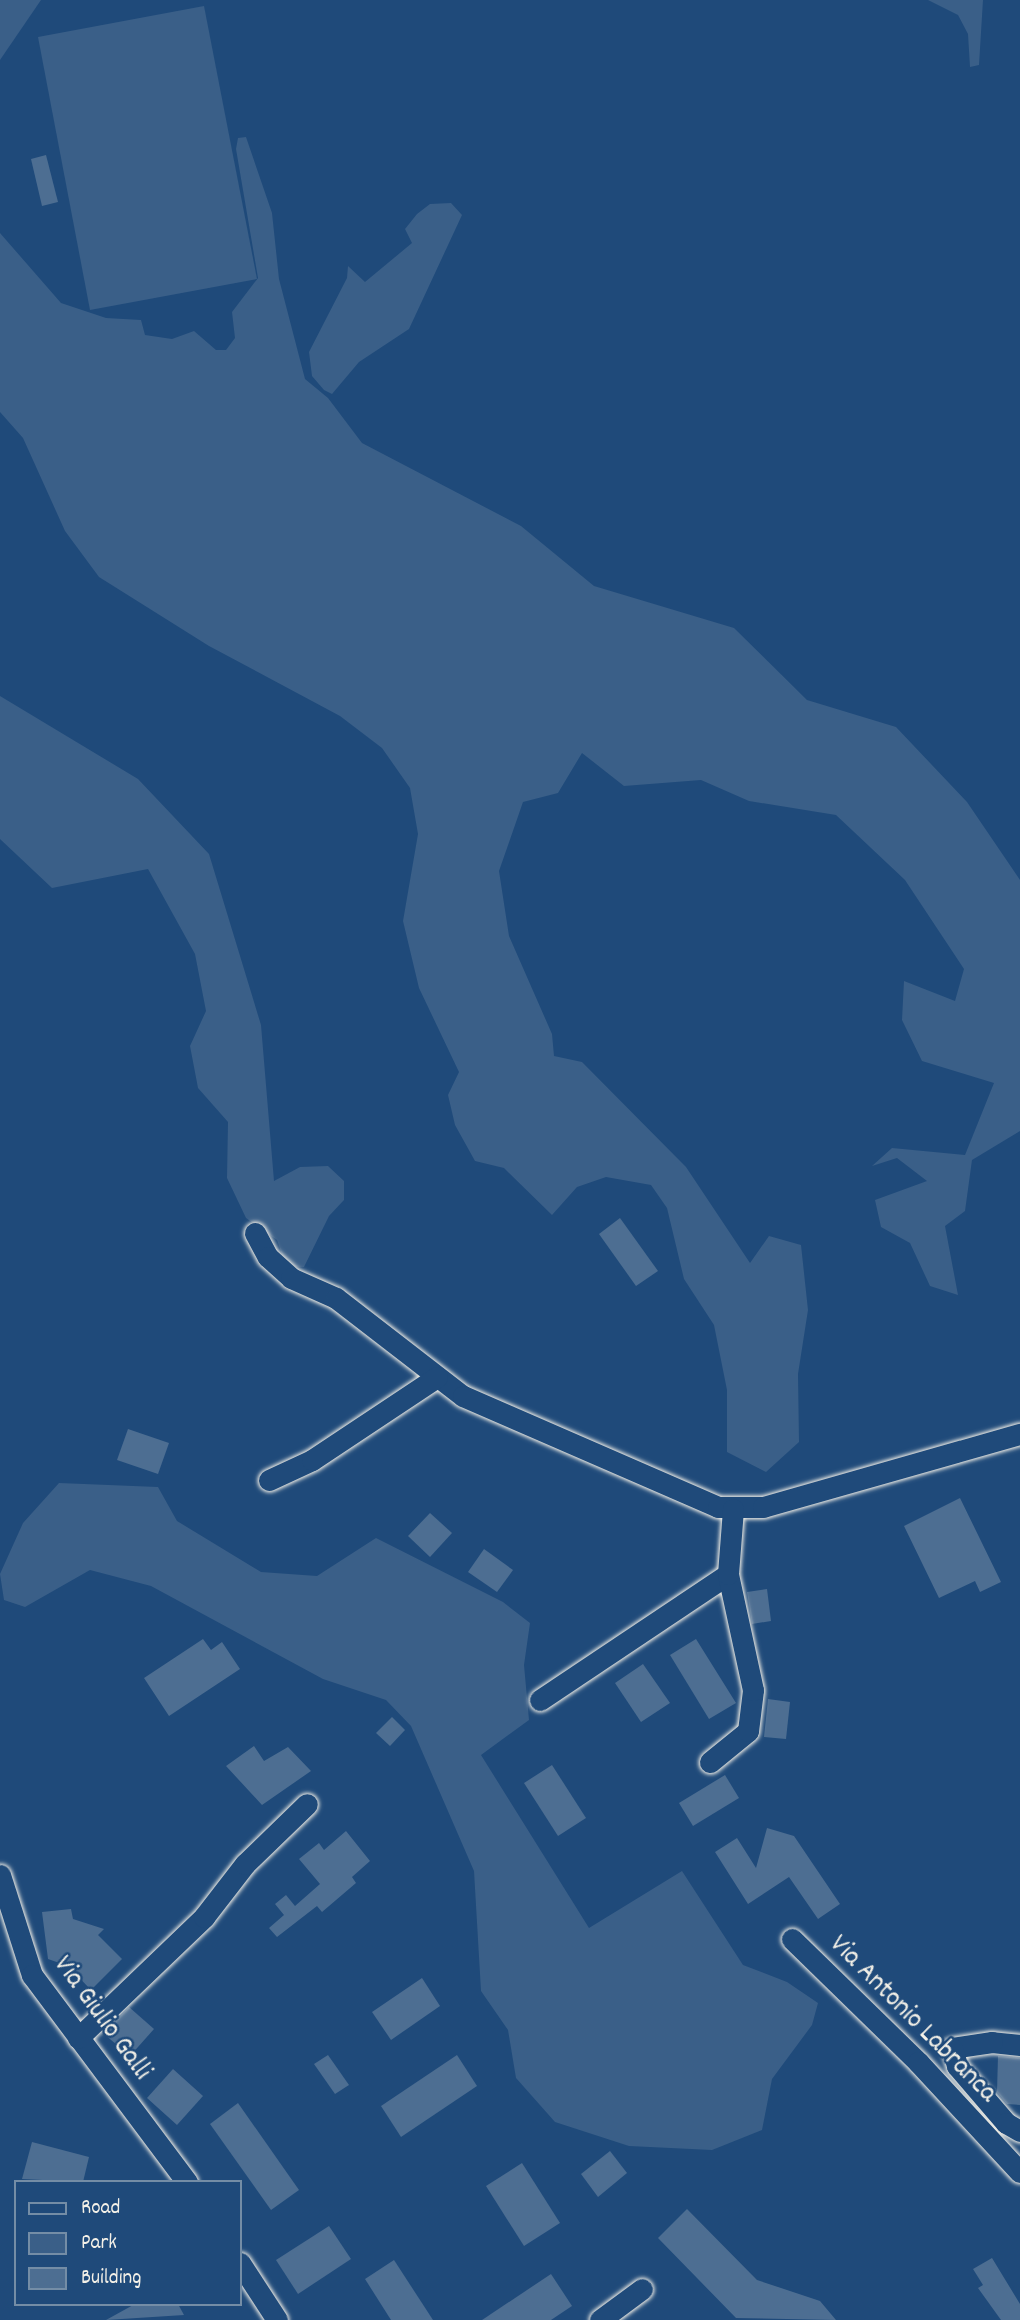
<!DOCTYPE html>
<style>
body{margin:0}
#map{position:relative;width:1020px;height:2320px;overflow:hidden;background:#1f4a7a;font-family:Dekko,sans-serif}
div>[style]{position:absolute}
.green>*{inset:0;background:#3a5f88}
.building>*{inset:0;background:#4d6e92}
.roads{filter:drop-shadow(0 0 2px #f4f1e8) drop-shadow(0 0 2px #f4f1e8)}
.minor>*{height:21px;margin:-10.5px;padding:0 10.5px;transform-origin:10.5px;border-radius:10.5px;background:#1f4a7a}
span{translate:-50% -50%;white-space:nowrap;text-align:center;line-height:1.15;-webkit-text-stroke:5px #1f4a7a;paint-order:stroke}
.street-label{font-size:28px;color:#f4f1e8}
.legend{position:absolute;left:14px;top:2180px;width:228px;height:126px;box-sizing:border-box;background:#1f4a7a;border:2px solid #748da6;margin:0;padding:9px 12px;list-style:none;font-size:21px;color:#f4f1e8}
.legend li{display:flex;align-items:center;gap:14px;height:35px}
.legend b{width:35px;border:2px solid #748da6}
</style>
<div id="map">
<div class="green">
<div style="clip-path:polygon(0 0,41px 0,0 60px)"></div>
<div style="clip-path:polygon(928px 0,983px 0,979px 65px,970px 67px,968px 34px,958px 15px)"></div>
<div style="clip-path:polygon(204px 6px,257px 279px,90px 310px,38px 37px)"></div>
<div style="clip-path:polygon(246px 137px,272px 213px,279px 279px,305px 379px,328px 398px,362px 443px,521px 526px,594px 586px,734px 628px,807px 700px,896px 727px,967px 802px,1020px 880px,1020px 1131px,972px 1160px,965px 1211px,945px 1226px,958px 1295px,930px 1286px,910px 1243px,881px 1227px,875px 1200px,927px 1181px,897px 1158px,872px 1166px,892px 1148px,965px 1155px,994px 1083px,922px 1061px,902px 1020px,904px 981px,955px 1001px,964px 969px,905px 880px,836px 815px,749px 801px,701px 780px,624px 786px,582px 753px,558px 793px,523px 802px,499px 871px,509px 936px,552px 1034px,554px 1056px,582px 1062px,686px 1167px,750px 1263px,769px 1236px,801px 1245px,808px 1310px,798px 1374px,799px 1442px,766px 1472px,727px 1452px,727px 1390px,714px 1325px,684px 1279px,667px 1208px,651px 1185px,606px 1177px,577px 1187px,552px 1215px,504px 1168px,475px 1161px,455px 1125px,448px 1095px,459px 1072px,419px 988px,403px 921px,418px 834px,410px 788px,382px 748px,340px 716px,209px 646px,99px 577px,65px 531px,23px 438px,0 412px,0 233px,61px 303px,106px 318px,141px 320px,145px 335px,172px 339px,194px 331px,216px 350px,226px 350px,235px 338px,232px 312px,258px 278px,236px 149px,238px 138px)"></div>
<div style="clip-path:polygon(451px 203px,462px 215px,409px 329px,359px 362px,332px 394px,324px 390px,312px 376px,309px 352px,347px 278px,348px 266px,365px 282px,412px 243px,405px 229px,417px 214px,430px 204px)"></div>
<div style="clip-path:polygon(0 696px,138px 779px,209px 854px,261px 1025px,274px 1181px,300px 1167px,328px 1166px,344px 1181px,344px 1200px,329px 1216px,304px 1267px,286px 1266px,277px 1240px,246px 1218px,227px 1178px,228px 1122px,198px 1088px,190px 1046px,206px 1011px,195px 954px,148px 869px,52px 888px,0 839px)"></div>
<div style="clip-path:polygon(59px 1483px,158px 1487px,177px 1521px,261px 1572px,317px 1576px,376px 1538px,503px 1602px,530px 1623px,524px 1665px,529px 1720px,481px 1755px,589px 1928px,682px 1871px,743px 1965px,787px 1982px,818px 2003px,812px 2025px,772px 2079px,762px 2130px,712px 2150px,629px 2146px,555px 2122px,516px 2078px,508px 2030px,481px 1991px,474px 1871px,411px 1726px,386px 1700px,323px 1679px,151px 1586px,90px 1570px,25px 1607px,4px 1600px,0 1574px,23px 1523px)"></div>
</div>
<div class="building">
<div style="clip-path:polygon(46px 155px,58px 202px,42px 206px,31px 159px)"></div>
<div style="clip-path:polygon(620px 1218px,658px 1271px,636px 1286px,599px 1234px)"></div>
<div style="clip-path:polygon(128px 1429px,169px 1443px,158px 1474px,117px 1460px)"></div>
<div style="clip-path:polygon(960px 1498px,1001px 1582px,980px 1592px,975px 1581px,939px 1598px,904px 1526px)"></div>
<div style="clip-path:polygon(430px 1513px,452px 1533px,430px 1557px,408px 1536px)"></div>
<div style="clip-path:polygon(484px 1549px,513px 1570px,497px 1592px,468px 1572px)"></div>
<div style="clip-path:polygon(767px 1589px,771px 1621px,752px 1624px,747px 1592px)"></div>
<div style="clip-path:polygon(203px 1639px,211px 1650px,222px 1642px,240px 1669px,169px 1716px,144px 1678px)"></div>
<div style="clip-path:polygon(696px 1639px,736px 1703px,709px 1719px,670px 1655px)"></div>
<div style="clip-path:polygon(643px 1664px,670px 1703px,641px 1722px,615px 1683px)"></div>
<div style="clip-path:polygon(768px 1699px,790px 1702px,786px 1739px,764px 1737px)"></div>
<div style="clip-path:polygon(392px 1717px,405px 1730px,390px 1746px,376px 1733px)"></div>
<div style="clip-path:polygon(254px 1746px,264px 1761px,288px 1747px,311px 1771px,262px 1805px,226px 1766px)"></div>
<div style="clip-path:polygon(552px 1765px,586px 1818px,558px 1836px,524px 1783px)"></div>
<div style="clip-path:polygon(725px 1775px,739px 1798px,693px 1826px,679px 1803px)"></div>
<div style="clip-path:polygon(767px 1828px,794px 1836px,840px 1904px,818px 1919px,789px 1877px,748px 1904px,715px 1852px,737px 1838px,756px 1868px)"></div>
<div style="clip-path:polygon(346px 1831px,370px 1861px,352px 1877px,356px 1883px,322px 1912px,317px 1906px,277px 1937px,269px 1928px,284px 1915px,275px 1904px,286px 1895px,295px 1906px,320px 1884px,299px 1859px,319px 1843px,324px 1850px)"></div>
<div style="clip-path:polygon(71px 1909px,73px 1919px,104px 1929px,98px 1935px,122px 1959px,91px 1990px,68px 1966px,48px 1959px,42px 1912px)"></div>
<div style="clip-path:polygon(422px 1978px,440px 2006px,391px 2040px,372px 2012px)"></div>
<div style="clip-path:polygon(129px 2007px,154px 2029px,130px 2056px,104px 2034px)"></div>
<div style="clip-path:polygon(328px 2055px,349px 2085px,335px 2094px,314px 2064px)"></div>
<div style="clip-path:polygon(457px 2055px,477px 2086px,401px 2137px,381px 2106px)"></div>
<div style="clip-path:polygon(998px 2056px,1020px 2058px,1020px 2105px,1007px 2104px,997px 2092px)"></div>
<div style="clip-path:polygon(173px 2069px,203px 2096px,177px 2125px,147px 2098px)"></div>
<div style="clip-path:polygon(238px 2103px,299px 2190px,271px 2210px,210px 2124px)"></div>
<div style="clip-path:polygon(32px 2142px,89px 2157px,83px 2182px,22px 2179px)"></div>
<div style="clip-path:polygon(610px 2151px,627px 2173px,598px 2197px,581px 2174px)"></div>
<div style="clip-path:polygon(522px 2163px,560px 2223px,524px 2246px,486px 2186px)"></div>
<div style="clip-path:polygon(687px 2209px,757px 2280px,820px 2301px,836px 2320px,736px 2318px,658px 2238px)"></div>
<div style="clip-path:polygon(329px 2226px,351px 2259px,298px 2294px,276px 2260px)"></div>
<div style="clip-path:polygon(992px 2258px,1020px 2304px,1020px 2320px,1001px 2320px,978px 2288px,983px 2285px,973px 2269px)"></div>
<div style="clip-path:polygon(394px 2260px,433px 2320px,391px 2320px,365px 2279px)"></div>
<div style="clip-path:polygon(551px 2274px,572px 2306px,551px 2320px,482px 2320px)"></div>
<div style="clip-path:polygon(135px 2304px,178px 2304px,184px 2315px,106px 2320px)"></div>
</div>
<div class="roads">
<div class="minor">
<div style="left:255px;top:1233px;width:27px;rotate:62deg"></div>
<div style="left:268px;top:1257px;width:31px;rotate:42deg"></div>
<div style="left:291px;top:1278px;width:49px;rotate:24deg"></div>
<div style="left:336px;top:1298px;width:160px;rotate:37.7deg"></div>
<div style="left:463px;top:1396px;width:278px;rotate:23.5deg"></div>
<div style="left:718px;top:1507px;width:45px"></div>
<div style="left:763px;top:1507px;width:267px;rotate:-15.9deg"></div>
<div style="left:269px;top:1480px;width:47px;rotate:-24.9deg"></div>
<div style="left:312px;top:1460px;width:150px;rotate:-33.6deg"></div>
<div style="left:540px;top:1700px;width:226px;rotate:-33.8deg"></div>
<div style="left:710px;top:1762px;width:49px;rotate:-39.2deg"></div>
<div style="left:748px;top:1731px;width:41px;rotate:-83deg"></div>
<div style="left:753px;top:1690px;width:119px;rotate:-102.2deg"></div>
<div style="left:728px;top:1574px;width:65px;rotate:-85.6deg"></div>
<div style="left:0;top:1875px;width:105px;rotate:72.3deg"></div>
<div style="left:32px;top:1975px;width:259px;rotate:53.2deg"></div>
<div style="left:792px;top:1939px;width:176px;rotate:44.3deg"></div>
<div style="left:918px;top:2062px;width:150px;rotate:47.2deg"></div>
<div style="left:78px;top:2038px;width:175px;rotate:-43.8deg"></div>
<div style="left:204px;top:1917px;width:67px;rotate:-52.3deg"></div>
<div style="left:245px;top:1864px;width:86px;rotate:-44.1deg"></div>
<div style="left:1020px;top:2045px;width:28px;rotate:-174deg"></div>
<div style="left:992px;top:2042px;width:40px;rotate:171.5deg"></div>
<div style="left:952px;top:2048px;width:19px;rotate:74deg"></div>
<div style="left:957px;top:2066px;width:75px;rotate:49.3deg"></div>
<div style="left:1006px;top:2123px;width:16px;rotate:30deg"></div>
<div style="left:240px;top:2263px;width:68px;rotate:57deg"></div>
<div style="left:600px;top:2320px;width:52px;rotate:-36.4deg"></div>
</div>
</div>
<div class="street-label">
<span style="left:101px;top:2019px;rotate:54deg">Via Giulio Galli</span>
<span style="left:912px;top:2020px;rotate:45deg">Via Antonio Labranca</span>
</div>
<ul class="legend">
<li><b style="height:9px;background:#1f4a7a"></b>Road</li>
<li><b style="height:19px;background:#3a5f88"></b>Park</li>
<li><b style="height:19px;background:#4d6e92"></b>Building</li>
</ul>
</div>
